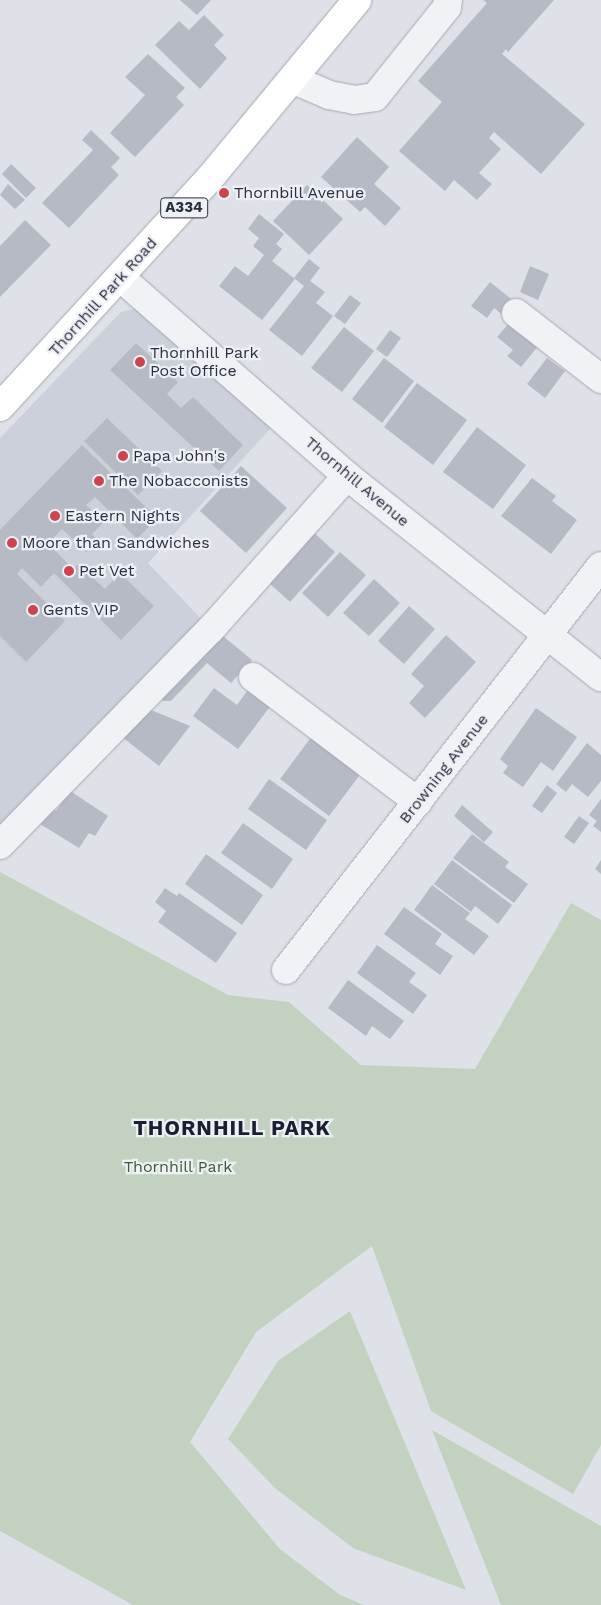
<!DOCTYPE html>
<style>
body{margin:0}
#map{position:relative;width:601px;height:1605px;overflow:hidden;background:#dee1e8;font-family:"Work Sans",sans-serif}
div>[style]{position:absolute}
.built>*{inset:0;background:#ccd0da}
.green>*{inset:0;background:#c3d2c0}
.building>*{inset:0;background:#b6bac4}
.roads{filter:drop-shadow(0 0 1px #a4a8b2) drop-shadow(0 0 1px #a4a8b2)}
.minor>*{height:28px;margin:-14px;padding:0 14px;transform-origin:14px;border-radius:14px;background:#f1f2f6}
.major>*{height:28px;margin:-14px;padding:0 14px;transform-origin:14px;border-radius:14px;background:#fff}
.dots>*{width:14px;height:14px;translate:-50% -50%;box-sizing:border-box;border:2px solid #eef0f5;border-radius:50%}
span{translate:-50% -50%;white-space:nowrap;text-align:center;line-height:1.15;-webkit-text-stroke:4.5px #eef0f5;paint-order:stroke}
.shield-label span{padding:1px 4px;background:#eef0f5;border:1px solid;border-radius:4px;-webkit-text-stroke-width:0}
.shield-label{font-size:15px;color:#282f3e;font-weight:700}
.poi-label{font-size:16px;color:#282f3e}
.left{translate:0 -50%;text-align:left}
.street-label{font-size:16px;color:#282f3e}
.park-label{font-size:16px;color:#3a5a35}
.district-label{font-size:21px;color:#1a202f;font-weight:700;letter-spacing:1px}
</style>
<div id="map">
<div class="built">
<div style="clip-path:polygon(151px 305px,280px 418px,148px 563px,211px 629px,0 845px,0 438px,121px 312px)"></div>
</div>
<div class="green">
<div style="clip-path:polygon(0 872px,228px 995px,289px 1002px,361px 1065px,475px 1069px,571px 903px,601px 920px,601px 1445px,573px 1494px,431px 1411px,372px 1246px,256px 1332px,190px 1442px,280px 1549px,340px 1595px,364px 1605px,133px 1605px,0 1531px)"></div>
<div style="clip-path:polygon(350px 1311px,466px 1590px,353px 1548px,275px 1488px,228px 1439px,278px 1361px)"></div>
<div style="clip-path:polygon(432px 1430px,601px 1526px,601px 1605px,501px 1605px)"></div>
</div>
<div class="building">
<div style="clip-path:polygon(180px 0,211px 0,197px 15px)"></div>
<div style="clip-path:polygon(483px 0,554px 0,508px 52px,506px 49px,502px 54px,585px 124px,541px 174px,494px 132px,489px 138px,501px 149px,479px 173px,492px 184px,477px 200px,454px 180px,445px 191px,399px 151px,442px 102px,418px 81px,487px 3px)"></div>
<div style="clip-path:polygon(204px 15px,224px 35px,214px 45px,227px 58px,200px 89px,155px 45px,179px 21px,189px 30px)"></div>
<div style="clip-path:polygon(148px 54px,185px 88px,176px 97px,184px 105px,135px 157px,110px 133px,145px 95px,125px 77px)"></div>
<div style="clip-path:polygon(91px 130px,120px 158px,111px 167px,119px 175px,69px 228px,42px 203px,93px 150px,82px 140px)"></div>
<div style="clip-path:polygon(357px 137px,389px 167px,374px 184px,401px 208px,385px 226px,365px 207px,360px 212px,321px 177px)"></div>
<div style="clip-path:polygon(11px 164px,36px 188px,26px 198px,2px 174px)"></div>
<div style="clip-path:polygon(8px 184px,25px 200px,15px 209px,0 195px)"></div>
<div style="clip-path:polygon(307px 185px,343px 219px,309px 255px,273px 221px)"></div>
<div style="clip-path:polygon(259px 214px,284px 234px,276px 244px,282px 249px,272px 261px,295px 279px,262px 320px,219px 286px,235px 266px,248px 276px,264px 255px,253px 246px,259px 238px,248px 229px)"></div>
<div style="clip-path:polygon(25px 220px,51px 245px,0 297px,0 246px)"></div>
<div style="clip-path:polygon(309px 259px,320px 268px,310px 281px,325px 292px,316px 303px,333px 316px,302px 356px,269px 330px,304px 286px,294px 278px)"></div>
<div style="clip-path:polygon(530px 266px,549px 274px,538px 300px,520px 292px)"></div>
<div style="clip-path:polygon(490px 282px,515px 302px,504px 316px,494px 308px,487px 318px,471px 306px)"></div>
<div style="clip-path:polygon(350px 295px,361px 303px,345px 324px,334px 316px)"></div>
<div style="clip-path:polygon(510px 322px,539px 345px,521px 367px,507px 356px,513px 350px,497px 337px)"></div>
<div style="clip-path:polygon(344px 327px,374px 351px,342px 392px,311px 368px)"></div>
<div style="clip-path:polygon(390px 330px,401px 338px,387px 357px,376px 349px)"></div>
<div style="clip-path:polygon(136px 343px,178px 382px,167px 394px,181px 408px,193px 397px,243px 445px,219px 471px,110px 370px)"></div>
<div style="clip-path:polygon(384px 358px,414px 381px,382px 423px,352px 399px)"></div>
<div style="clip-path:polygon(547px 358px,565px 371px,545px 398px,527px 384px)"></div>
<div style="clip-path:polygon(417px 383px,467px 420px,433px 465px,384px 427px)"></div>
<div style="clip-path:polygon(107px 418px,162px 471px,138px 495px,84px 441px)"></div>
<div style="clip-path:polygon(477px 427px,526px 465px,493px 509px,443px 472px)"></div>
<div style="clip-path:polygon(82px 445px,157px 518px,137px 539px,95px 497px,86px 505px,104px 522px,92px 534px,98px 540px,86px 552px,62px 529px,48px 543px,73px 569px,78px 564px,105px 589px,120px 573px,154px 606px,121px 640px,54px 573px,41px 587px,22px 568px,17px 574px,65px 621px,26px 662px,0 636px,0 530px)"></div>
<div style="clip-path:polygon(241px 466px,287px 508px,246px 553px,200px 511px)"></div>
<div style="clip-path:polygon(532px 478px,556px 496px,552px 501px,577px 520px,551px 554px,501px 516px)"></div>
<div style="clip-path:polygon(309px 528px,335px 552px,290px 602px,268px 582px)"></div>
<div style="clip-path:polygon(340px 552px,366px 575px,328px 617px,302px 593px)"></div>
<div style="clip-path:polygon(374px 579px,400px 603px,369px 636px,343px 613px)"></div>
<div style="clip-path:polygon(409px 606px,435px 629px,404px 664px,378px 641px)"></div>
<div style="clip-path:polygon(217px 631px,252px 660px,231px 683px,207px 663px,171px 701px,163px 701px,158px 691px)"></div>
<div style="clip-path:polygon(446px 635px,476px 662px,425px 718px,409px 703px,424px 686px,411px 674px)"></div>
<div style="clip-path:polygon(253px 683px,275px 700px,238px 749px,193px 716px,214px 688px,237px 705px)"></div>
<div style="clip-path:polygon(144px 707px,190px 726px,159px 766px,117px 733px)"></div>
<div style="clip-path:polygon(536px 708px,577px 737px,553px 771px,541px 762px,523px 787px,503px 773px,508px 766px,500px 759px)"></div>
<div style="clip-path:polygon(312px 736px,362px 772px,329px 816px,280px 779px)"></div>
<div style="clip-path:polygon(587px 743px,601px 755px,601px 781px,588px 797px,572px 784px,566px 792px,556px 784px)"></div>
<div style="clip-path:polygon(269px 779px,327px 820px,306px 850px,248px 809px)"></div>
<div style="clip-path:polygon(547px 785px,557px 793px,542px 813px,532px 806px)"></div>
<div style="clip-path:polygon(70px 791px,108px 816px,95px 836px,89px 833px,79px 848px,40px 824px,50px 808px,56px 811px)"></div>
<div style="clip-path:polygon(601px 799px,601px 832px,593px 826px,597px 821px,589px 815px)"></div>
<div style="clip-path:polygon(462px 805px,493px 832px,484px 842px,454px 816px)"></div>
<div style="clip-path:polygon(579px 816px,589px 823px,574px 844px,564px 837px)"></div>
<div style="clip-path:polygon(243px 823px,293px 859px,272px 889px,221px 853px)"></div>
<div style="clip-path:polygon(472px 834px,509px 862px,505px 867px,528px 884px,514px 903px,453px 858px)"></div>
<div style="clip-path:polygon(206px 854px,263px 895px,242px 925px,185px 884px)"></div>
<div style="clip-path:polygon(452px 860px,512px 905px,498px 924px,475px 906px,471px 912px,434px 884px)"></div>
<div style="clip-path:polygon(601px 860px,601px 874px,595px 869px)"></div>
<div style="clip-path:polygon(432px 885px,470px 913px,465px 919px,489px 936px,474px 955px,414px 910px)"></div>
<div style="clip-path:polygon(165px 888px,177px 896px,179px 893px,237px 933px,216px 963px,158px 922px,166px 911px,155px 902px)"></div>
<div style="clip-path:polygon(404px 907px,442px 934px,435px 944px,453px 956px,440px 975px,384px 934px)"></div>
<div style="clip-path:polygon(377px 945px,416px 973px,409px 982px,427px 995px,413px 1014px,357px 973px)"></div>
<div style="clip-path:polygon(348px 980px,404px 1021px,390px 1039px,372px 1026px,366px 1036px,328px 1008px)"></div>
</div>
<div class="roads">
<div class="minor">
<div style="left:294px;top:80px;width:38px;rotate:23deg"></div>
<div style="left:329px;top:95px;width:25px;rotate:11deg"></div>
<div style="left:354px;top:100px;width:21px;rotate:-8deg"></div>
<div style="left:375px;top:97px;width:115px;rotate:-51.3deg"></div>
<div style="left:447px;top:7px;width:7px;rotate:-82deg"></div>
<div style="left:121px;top:278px;width:300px;rotate:41.2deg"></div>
<div style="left:347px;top:476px;width:324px;rotate:38.4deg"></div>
<div style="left:516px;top:313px;width:108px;rotate:37.8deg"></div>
<div style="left:253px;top:677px;width:207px;rotate:37.1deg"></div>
<div style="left:0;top:845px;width:302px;rotate:-45.7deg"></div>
<div style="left:211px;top:629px;width:205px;rotate:-48.4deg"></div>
<div style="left:286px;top:970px;width:512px;rotate:-52.06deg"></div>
</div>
<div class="major">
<div style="left:0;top:407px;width:311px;rotate:-47.5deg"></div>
<div style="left:210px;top:178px;width:231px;rotate:-50.4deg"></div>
</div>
</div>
<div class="dots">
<div style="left:224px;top:193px;background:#cc4450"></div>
<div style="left:140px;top:362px;background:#cc4450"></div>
<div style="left:123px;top:456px;background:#cc4450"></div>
<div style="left:99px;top:481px;background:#cc4450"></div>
<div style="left:55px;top:516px;background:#cc4450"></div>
<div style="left:12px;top:543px;background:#cc4450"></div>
<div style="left:69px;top:571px;background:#cc4450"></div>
<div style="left:33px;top:610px;background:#cc4450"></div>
</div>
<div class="shield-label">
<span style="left:184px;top:208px">A334</span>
</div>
<div class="poi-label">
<span class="left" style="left:234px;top:193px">Thornbill Avenue</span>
<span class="left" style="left:150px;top:362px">Thornhill Park<br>Post Office</span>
<span class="left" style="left:133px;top:456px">Papa John's</span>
<span class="left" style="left:109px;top:481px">The Nobacconists</span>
<span class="left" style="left:65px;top:516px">Eastern Nights</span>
<span class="left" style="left:22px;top:543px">Moore than Sandwiches</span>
<span class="left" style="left:79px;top:571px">Pet Vet</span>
<span class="left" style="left:43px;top:610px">Gents VIP</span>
</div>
<div class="street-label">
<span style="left:103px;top:297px;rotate:-48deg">Thornhill Park Road</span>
<span style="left:357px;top:482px;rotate:40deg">Thornhill Avenue</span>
<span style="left:444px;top:769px;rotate:-52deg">Browning Avenue</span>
</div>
<div class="park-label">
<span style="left:178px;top:1167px">Thornhill Park</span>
</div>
<div class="district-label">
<span style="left:232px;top:1128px">THORNHILL PARK</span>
</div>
</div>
